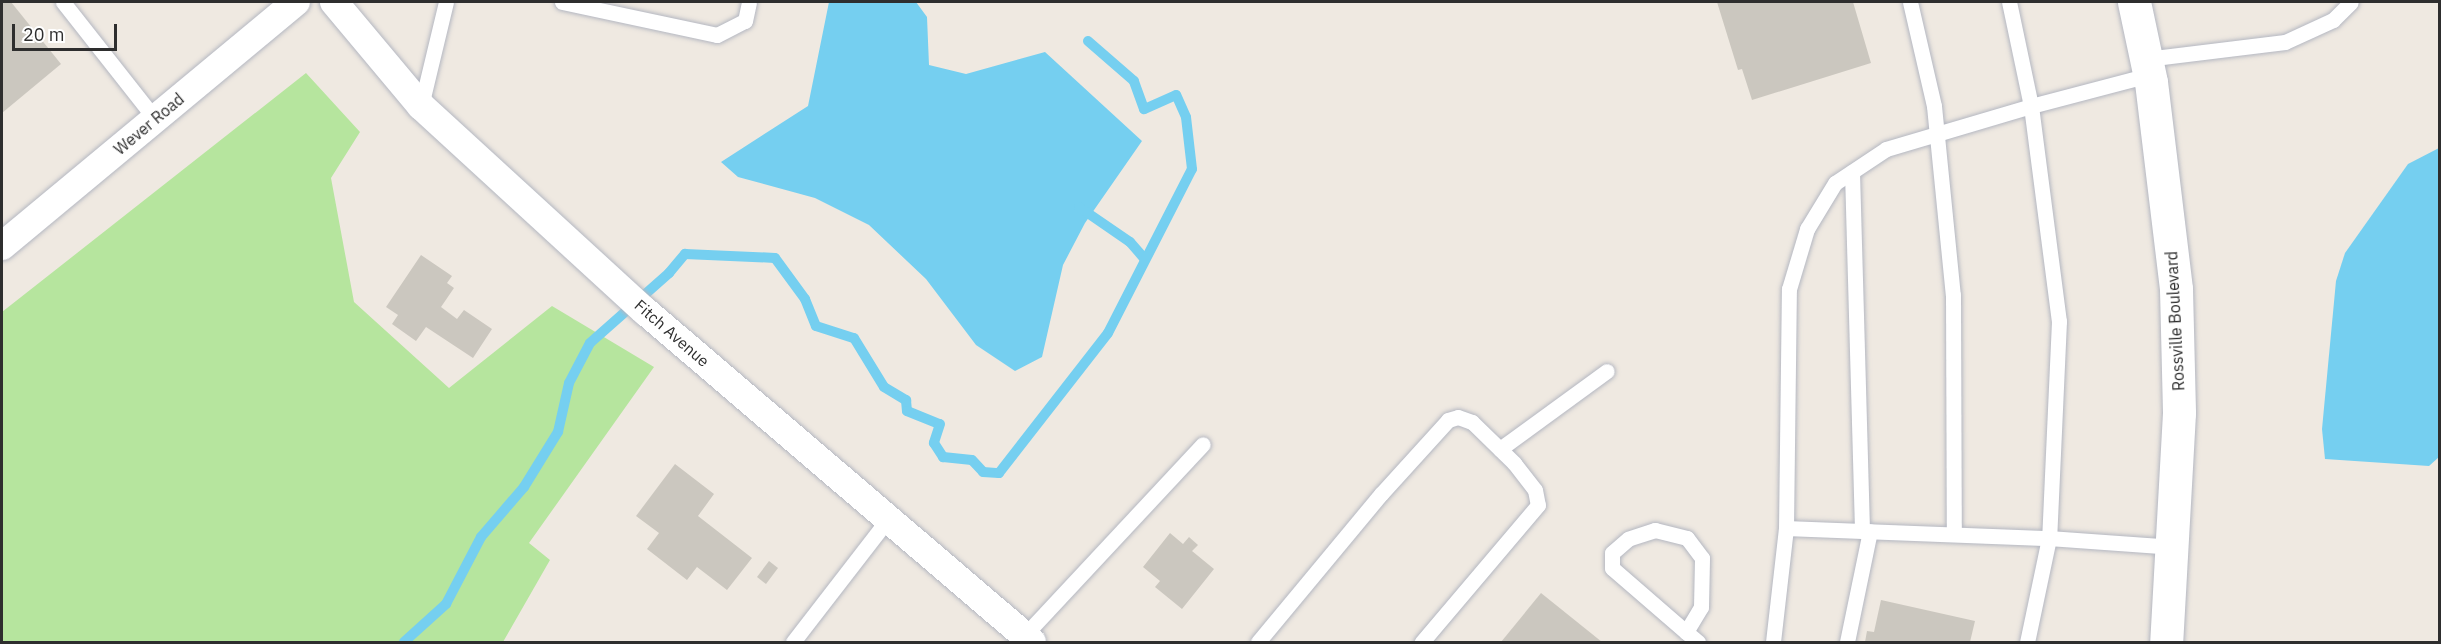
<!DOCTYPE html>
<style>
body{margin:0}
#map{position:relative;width:2441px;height:644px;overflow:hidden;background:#efe9e1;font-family:"IBM Plex Sans",sans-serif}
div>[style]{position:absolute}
.green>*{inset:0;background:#b6e59e}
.water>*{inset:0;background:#75cff0}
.stream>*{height:10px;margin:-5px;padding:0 5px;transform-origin:5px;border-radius:5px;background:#75cff0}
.building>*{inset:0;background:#cbc7bf}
.roads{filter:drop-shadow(0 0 2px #b4b7c1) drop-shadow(0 0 2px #b4b7c1)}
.lane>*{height:15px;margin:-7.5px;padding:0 7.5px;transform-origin:7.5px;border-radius:7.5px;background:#fff}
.street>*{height:28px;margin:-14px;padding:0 14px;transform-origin:14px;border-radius:14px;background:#fff}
.secondary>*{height:33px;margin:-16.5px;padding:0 16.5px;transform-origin:16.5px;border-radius:16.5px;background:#fff}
span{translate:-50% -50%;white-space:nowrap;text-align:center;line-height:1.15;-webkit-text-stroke:5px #fff;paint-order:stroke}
.street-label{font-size:16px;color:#2e2e2e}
.frame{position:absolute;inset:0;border:3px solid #2e2e2e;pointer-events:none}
.scale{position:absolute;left:12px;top:24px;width:105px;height:27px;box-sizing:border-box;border:3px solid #2e2e2e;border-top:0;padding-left:8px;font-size:18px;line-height:21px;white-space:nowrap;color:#2e2e2e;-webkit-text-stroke:4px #fff;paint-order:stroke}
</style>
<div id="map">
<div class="green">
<div style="clip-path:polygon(306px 73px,360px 132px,331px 178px,354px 302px,449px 388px,552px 306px,654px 367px,529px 543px,550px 560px,503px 642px,2px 642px,2px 312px)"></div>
</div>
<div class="water">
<div style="clip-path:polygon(829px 2px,916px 2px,927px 17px,929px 65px,966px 74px,1045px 52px,1142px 141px,1085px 223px,1063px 265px,1042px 357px,1015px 371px,976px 345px,926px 279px,869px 225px,815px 198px,738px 177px,721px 162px,808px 106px)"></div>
<div style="clip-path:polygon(2439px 148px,2439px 457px,2429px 466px,2325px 459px,2322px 429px,2336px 281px,2345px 253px,2408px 164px)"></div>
</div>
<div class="stream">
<div style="left:1079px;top:207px;width:62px;rotate:34.5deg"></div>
<div style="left:1130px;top:242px;width:21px;rotate:49deg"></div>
<div style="left:404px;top:642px;width:57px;rotate:-42.1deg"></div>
<div style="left:446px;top:604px;width:76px;rotate:-62.4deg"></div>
<div style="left:481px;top:537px;width:66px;rotate:-49.3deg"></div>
<div style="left:524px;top:487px;width:65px;rotate:-58.3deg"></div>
<div style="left:558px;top:432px;width:50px;rotate:-77.3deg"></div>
<div style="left:569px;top:383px;width:45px;rotate:-62.3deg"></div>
<div style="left:590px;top:343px;width:106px;rotate:-41.5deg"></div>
<div style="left:669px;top:273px;width:25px;rotate:-50deg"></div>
<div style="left:685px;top:254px;width:90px;rotate:2.5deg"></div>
<div style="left:775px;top:258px;width:51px;rotate:53.8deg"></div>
<div style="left:805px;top:299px;width:29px;rotate:68deg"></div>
<div style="left:816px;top:326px;width:40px;rotate:18deg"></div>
<div style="left:854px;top:338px;width:57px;rotate:58.5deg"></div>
<div style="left:884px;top:387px;width:26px;rotate:31deg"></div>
<div style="left:906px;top:400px;width:11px;rotate:85deg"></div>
<div style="left:907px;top:411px;width:35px;rotate:22deg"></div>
<div style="left:940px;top:424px;width:20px;rotate:108deg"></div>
<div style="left:934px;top:443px;width:17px;rotate:57deg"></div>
<div style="left:943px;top:457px;width:29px;rotate:6deg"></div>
<div style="left:972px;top:460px;width:16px;rotate:47deg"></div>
<div style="left:983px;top:472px;width:16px;rotate:4deg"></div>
<div style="left:999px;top:473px;width:177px;rotate:-52.1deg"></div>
<div style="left:1108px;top:333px;width:184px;rotate:-62.9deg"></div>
<div style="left:1192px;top:169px;width:52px;rotate:-96.6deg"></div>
<div style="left:1186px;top:117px;width:24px;rotate:-114deg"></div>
<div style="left:1176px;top:95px;width:35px;rotate:156deg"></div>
<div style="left:1144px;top:109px;width:30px;rotate:-110deg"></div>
<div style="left:1134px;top:81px;width:61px;rotate:-139deg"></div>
</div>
<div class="building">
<div style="clip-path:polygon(2px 2px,11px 2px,61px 64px,2px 113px)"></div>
<div style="clip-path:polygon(1717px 2px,1853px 2px,1871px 63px,1752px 100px,1742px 69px,1738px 70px)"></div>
<div style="clip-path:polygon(421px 255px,452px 276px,447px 283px,454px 288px,441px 307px,457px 319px,464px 310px,492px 329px,473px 358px,426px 327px,416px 341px,392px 324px,398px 315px,386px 307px)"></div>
<div style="clip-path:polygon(675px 464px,714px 494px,698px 516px,752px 558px,727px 590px,697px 567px,687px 580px,647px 549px,659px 533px,636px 516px)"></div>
<div style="clip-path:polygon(1170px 533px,1183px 544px,1189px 537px,1198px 545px,1192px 551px,1214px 569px,1182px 609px,1155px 587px,1160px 581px,1143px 567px)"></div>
<div style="clip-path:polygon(769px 561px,778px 568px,766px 584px,757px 577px)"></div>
<div style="clip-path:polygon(1541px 593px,1602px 642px,1501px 642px)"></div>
<div style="clip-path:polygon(1881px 600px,1975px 621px,1970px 642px,1865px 642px,1867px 631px,1874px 632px)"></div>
</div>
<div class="roads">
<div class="lane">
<div style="left:63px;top:2px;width:149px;rotate:51.8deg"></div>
<div style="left:562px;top:2px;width:158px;rotate:12deg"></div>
<div style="left:717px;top:35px;width:31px;rotate:-27deg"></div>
<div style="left:745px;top:21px;width:19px;rotate:-78deg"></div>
<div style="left:1910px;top:2px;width:107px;rotate:77deg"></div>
<div style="left:1934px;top:106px;width:190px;rotate:84.3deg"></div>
<div style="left:1953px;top:295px;width:239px;rotate:89.8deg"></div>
<div style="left:2146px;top:59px;width:140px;rotate:-7deg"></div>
<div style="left:2285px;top:42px;width:53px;rotate:-24.6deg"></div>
<div style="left:2333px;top:20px;width:25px;rotate:-45deg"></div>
<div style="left:2149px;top:75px;width:122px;rotate:165.3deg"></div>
<div style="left:2031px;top:106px;width:217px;rotate:82.6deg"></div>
<div style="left:2059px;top:321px;width:217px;rotate:92.6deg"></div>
<div style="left:2049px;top:538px;width:125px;rotate:4.1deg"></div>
<div style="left:421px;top:106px;width:107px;rotate:-76.5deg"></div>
<div style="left:1852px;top:172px;width:359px;rotate:88.4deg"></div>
<div style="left:1500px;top:449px;width:132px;rotate:-36.1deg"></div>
<div style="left:1786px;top:528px;width:239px;rotate:-89.3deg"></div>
<div style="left:1789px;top:289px;width:63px;rotate:-73.3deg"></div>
<div style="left:1807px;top:229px;width:54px;rotate:-58.7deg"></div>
<div style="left:1835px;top:183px;width:61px;rotate:-33.7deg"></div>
<div style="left:1886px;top:149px;width:151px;rotate:-16.5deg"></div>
<div style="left:2031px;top:106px;width:106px;rotate:-101.9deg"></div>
<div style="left:1686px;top:632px;width:29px;rotate:-59deg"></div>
<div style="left:1701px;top:607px;width:49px;rotate:-88.8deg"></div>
<div style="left:1702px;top:558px;width:25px;rotate:-127deg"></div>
<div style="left:1687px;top:538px;width:33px;rotate:-166deg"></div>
<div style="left:1655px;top:530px;width:28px;rotate:162deg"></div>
<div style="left:1628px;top:539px;width:21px;rotate:139deg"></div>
<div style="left:1612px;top:553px;width:15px;rotate:90deg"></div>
<div style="left:1612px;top:568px;width:98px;rotate:40.9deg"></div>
<div style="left:1686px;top:632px;width:16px;rotate:40deg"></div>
<div style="left:1024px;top:636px;width:262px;rotate:-47deg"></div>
<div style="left:793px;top:642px;width:155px;rotate:-52.3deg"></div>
<div style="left:1258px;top:642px;width:192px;rotate:-50.3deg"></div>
<div style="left:1381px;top:494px;width:100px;rotate:-47.8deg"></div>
<div style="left:1448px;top:420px;width:10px;rotate:-17deg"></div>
<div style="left:1458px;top:417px;width:15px;rotate:20deg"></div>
<div style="left:1472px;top:422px;width:59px;rotate:44.3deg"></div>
<div style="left:1514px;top:463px;width:34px;rotate:52deg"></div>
<div style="left:1535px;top:490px;width:15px;rotate:79deg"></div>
<div style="left:1538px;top:505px;width:180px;rotate:130.3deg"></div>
<div style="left:1773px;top:642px;width:115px;rotate:-83.5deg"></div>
<div style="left:1786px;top:528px;width:263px;rotate:2.2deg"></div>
<div style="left:2049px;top:538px;width:106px;rotate:101.9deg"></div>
<div style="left:1847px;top:642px;width:113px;rotate:-78.3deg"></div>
</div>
<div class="street">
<div style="left:334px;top:2px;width:136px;rotate:50.1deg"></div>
<div style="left:421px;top:106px;width:304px;rotate:42.5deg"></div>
<div style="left:645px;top:311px;width:509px;rotate:40.54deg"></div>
<div style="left:2px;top:246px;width:382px;rotate:-39.7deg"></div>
</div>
<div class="secondary">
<div style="left:2134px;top:2px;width:82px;rotate:78deg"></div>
<div style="left:2151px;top:82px;width:209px;rotate:83.1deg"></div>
<div style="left:2176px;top:289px;width:124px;rotate:88.6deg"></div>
<div style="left:2179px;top:413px;width:229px;rotate:93.2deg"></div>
</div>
</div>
<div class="street-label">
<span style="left:149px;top:124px;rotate:-40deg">Wever Road</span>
<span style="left:2175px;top:321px;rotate:-93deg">Rossville Boulevard</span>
<span style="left:672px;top:333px;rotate:41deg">Fitch Avenue</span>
</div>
<div class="frame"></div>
<div class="scale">20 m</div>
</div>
